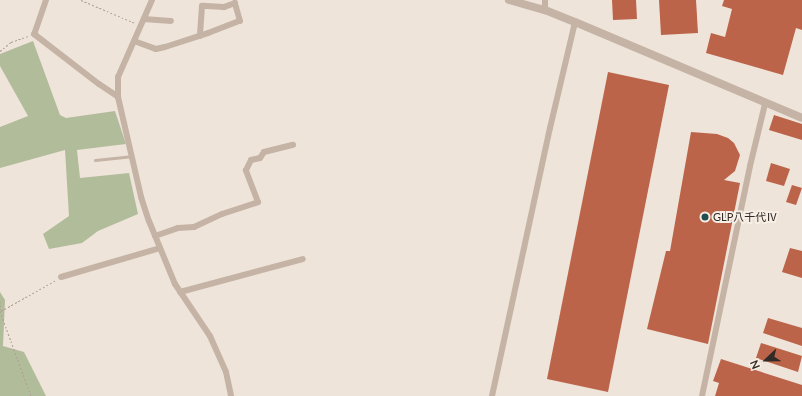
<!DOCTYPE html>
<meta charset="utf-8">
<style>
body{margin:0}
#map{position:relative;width:802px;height:396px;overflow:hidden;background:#efe4d9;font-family:Lato,"Noto Sans JP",sans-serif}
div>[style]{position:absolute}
.green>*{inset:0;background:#b1bc9b}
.building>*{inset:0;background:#bb644a}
.path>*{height:1px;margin-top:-0.5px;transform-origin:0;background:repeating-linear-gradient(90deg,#b19e91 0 2px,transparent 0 4px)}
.service>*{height:3px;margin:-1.5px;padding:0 1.5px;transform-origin:1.5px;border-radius:1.5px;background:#c5b4a6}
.minor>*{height:6px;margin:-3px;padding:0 3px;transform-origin:3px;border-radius:3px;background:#c5b4a6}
.tertiary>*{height:8px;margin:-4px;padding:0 4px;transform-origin:4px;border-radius:4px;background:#c5b4a6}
.dots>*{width:11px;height:11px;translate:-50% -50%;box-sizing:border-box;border:2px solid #f7eee5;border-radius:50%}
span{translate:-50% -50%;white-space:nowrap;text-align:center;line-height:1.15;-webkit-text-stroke:4px #f7eee5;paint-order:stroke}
.poi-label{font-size:11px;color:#322a26}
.left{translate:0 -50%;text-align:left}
.north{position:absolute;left:746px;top:340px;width:40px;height:40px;-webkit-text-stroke:3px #f7eee5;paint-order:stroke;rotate:248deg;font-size:11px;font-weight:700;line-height:16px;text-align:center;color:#322a26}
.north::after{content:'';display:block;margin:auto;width:14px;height:18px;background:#322a26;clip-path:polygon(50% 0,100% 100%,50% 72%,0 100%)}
</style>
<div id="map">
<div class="green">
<div style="clip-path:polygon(33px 41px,60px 115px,66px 118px,115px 111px,126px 144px,77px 150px,80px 178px,129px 173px,138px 214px,98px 231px,82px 243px,49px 249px,43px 234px,69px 216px,65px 150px,0 168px,0 127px,28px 116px,0 66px,0 54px)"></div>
<div style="clip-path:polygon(0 292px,5px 300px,3px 346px,24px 352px,46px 396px,0 396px)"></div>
</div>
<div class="building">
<div style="clip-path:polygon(612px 0,636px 0,637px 19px,613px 20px)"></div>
<div style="clip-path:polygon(659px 0,696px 0,698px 33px,661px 35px)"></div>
<div style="clip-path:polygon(724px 0,802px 0,802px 30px,796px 28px,783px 75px,706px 53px,711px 33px,725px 37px,732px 9px,722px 6px)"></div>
<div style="clip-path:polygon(608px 72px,669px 85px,608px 392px,547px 379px)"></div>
<div style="clip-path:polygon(774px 115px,802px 124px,802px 140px,769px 130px)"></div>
<div style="clip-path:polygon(691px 132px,717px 134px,728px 138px,734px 143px,740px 155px,735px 171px,724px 180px,740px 183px,708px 344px,647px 329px,666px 251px,670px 251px)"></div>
<div style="clip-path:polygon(771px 163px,790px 169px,784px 186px,766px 181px)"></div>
<div style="clip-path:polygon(792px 185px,802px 188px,796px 205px,786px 202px)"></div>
<div style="clip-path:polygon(790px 248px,802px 251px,802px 278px,782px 272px)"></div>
<div style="clip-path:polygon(768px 318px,802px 328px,802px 346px,763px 333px)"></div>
<div style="clip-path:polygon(761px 343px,802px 356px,798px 372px,756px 358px)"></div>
<div style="clip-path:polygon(721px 359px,802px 385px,802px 396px,715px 396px,719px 383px,713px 381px)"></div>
</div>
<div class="path">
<div style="left:81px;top:0;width:59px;rotate:23.1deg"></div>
<div style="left:0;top:51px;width:14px;rotate:-39deg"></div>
<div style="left:11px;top:42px;width:18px;rotate:-19deg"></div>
<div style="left:0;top:301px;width:10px;rotate:90deg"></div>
<div style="left:0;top:311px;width:90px;rotate:70deg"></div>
<div style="left:1px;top:311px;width:63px;rotate:-29.4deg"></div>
</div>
<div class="service">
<div style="left:95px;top:160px;width:36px;rotate:-6deg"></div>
</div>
<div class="minor">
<div style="left:46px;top:0;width:36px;rotate:109deg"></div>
<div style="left:34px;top:34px;width:82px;rotate:37.6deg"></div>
<div style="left:99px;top:84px;width:23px;rotate:34deg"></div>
<div style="left:152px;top:0;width:84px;rotate:113.8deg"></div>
<div style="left:118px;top:77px;width:20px;rotate:90deg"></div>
<div style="left:118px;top:97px;width:103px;rotate:77deg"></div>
<div style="left:141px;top:197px;width:25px;rotate:72deg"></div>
<div style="left:149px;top:221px;width:68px;rotate:67.6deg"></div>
<div style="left:175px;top:284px;width:63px;rotate:56.1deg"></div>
<div style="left:210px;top:336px;width:39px;rotate:66deg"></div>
<div style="left:226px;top:372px;width:25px;rotate:78deg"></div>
<div style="left:545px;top:0;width:10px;rotate:90deg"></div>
<div style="left:144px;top:19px;width:27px;rotate:4deg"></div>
<div style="left:134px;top:41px;width:23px;rotate:20deg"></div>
<div style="left:156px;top:49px;width:9px;rotate:-13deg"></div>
<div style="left:165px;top:47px;width:45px;rotate:-18deg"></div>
<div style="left:208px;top:33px;width:34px;rotate:-21deg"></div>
<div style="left:240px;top:21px;width:19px;rotate:-106deg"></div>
<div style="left:235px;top:3px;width:12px;rotate:160deg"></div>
<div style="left:224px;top:7px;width:22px;rotate:-177deg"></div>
<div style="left:202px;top:6px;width:30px;rotate:94deg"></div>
<div style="left:155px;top:236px;width:24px;rotate:-19deg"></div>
<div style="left:178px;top:228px;width:16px;rotate:-4deg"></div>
<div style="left:194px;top:227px;width:31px;rotate:-25deg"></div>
<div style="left:222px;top:214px;width:38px;rotate:-18deg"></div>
<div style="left:258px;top:202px;width:34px;rotate:-111deg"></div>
<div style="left:246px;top:170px;width:11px;rotate:-63deg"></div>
<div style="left:251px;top:160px;width:9px;rotate:-13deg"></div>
<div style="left:260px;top:158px;width:7px;rotate:-56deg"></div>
<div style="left:264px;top:152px;width:30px;rotate:-14deg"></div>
<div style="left:61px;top:277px;width:103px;rotate:-16.3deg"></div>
<div style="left:180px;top:292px;width:127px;rotate:-15deg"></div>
<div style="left:492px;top:396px;width:274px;rotate:-77.8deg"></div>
<div style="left:550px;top:128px;width:109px;rotate:-76.7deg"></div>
<div style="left:702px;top:396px;width:235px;rotate:-78.2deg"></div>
<div style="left:750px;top:166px;width:64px;rotate:-76.4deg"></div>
</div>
<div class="tertiary">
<div style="left:509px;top:0;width:37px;rotate:16deg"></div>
<div style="left:545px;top:10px;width:32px;rotate:22deg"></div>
<div style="left:575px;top:22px;width:246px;rotate:22.9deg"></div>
</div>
<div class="dots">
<div style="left:705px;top:217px;background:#204d50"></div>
</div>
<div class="poi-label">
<span class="left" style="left:713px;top:217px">GLP八千代Ⅳ</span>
</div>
<div class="north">N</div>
</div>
